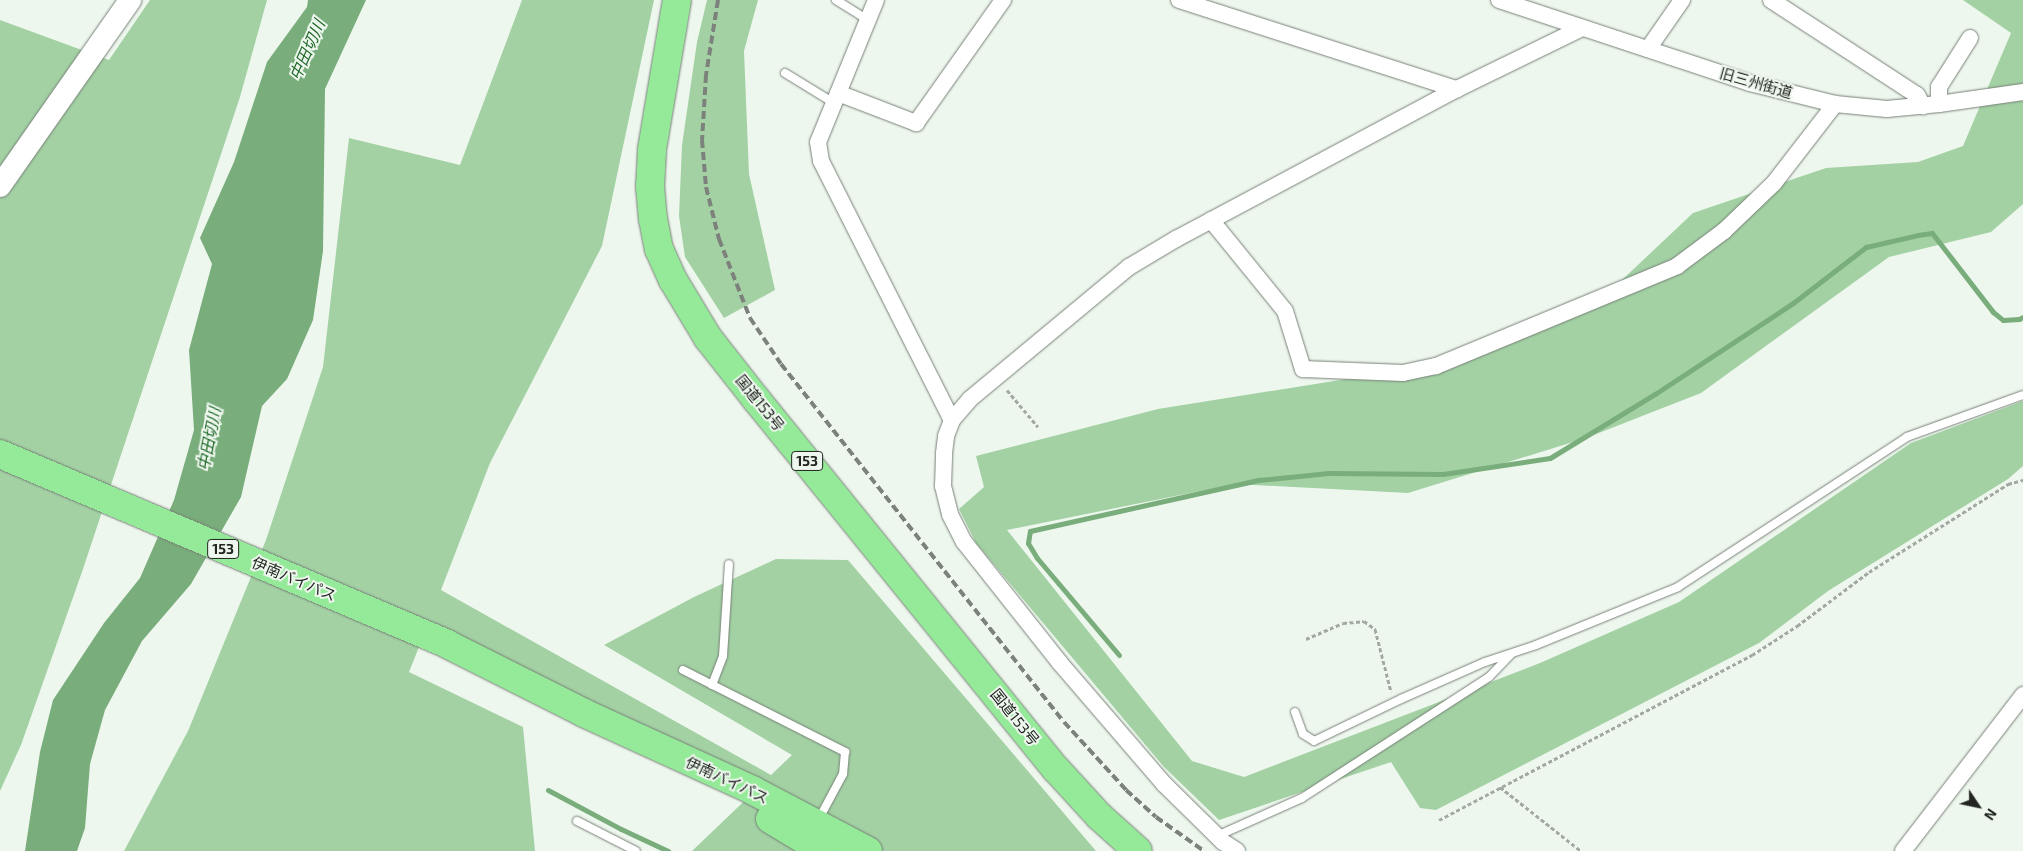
<!DOCTYPE html>
<meta charset="utf-8">
<style>
body{margin:0}
#map{position:relative;width:2023px;height:851px;overflow:hidden;background:#eef7ee;font-family:"Exo 2","Noto Sans JP",sans-serif}
div>[style]{position:absolute}
.green>*{inset:0;background:#a3d1a4}
.water>*{inset:0;background:#79ad7b}
.stream>*{height:5px;margin:-2.5px;padding:0 2.5px;transform-origin:2.5px;border-radius:2.5px;background:#79ad7b}
.path>*{height:3px;margin-top:-1.5px;transform-origin:0;background:repeating-linear-gradient(90deg,#a2a9a2 0 4px,transparent 0 6.5px)}
.roads{filter:drop-shadow(0 0 1px #788078) drop-shadow(0 0 1px #788078)}
.lane>*{height:8px;margin:-4px;padding:0 4px;transform-origin:4px;border-radius:4px;background:#fff}
.street>*{height:16px;margin:-8px;padding:0 8px;transform-origin:8px;border-radius:8px;background:#fff}
.secondary>*{height:22px;margin:-11px;padding:0 11px;transform-origin:11px;border-radius:11px;background:#fff}
.highway>*{height:28px;margin:-14px;padding:0 14px;transform-origin:14px;border-radius:14px;background:#94ea98}
.rail>*{height:4px;margin-top:-2px;transform-origin:0;background:repeating-linear-gradient(90deg,#7c817c 0 8px,transparent 0 12px)}
span{translate:-50% -50%;white-space:nowrap;text-align:center;line-height:1.15;-webkit-text-stroke:4px #eef7ee;paint-order:stroke}
.shield-label span{padding:1px 4px;background:#eef7ee;border:1px solid;border-radius:4px;-webkit-text-stroke-width:0}
.shield-label{font-size:14px;color:#222522;font-weight:700}
.street-label{font-size:15px;color:#222522}
.water-label{font-size:16px;color:#1d6827;font-style:italic}
.north{position:absolute;left:1953px;top:781px;width:50px;height:50px;-webkit-text-stroke:4px #eef7ee;paint-order:stroke;rotate:124deg;font-size:14px;font-weight:700;line-height:20px;text-align:center;color:#222522}
.north::after{content:'';display:block;margin:auto;width:18px;height:22px;background:#222522;clip-path:polygon(50% 0,100% 100%,50% 72%,0 100%)}
</style>
<div id="map">
<div class="green">
<div style="clip-path:polygon(150px 0,267px 0,240px 97px,83px 569px,21px 745px,0 791px,0 20px,109px 60px)"></div>
<div style="clip-path:polygon(522px 0,654px 0,602px 246px,490px 463px,441px 590px,771px 775px,792px 755px,604px 645px,694px 597px,776px 559px,848px 560px,1096px 851px,692px 851px,758px 788px,429px 622px,409px 672px,523px 727px,535px 851px,124px 851px,188px 731px,266px 540px,323px 367px,349px 138px,460px 165px)"></div>
<div style="clip-path:polygon(707px 0,758px 0,744px 51px,749px 174px,775px 290px,724px 318px,685px 257px,679px 216px,682px 145px,697px 42px)"></div>
<div style="clip-path:polygon(1963px 0,2023px 0,2023px 204px,1991px 232px,1889px 257px,1701px 393px,1586px 438px,1408px 493px,1235px 484px,1007px 530px,1192px 761px,1244px 777px,1540px 663px,1679px 602px,1911px 443px,2023px 401px,2023px 466px,2008px 479px,1828px 591px,1759px 643px,1436px 810px,1420px 808px,1391px 762px,1219px 820px,1164px 767px,976px 543px,959px 509px,984px 487px,976px 456px,1158px 409px,1472px 359px,1605px 296px,1693px 213px,1826px 168px,1918px 162px,1963px 146px,2011px 33px)"></div>
</div>
<div class="water">
<div style="clip-path:polygon(308px 0,366px 0,325px 89px,323px 251px,313px 320px,287px 379px,262px 406px,241px 497px,191px 584px,142px 641px,105px 710px,90px 764px,85px 828px,77px 851px,25px 851px,40px 752px,53px 700px,104px 623px,140px 578px,174px 500px,194px 430px,189px 350px,212px 264px,200px 238px,234px 162px,267px 62px,307px 7px)"></div>
</div>
<div class="stream">
<div style="left:1119px;top:655px;width:127px;rotate:-130.2deg"></div>
<div style="left:1037px;top:558px;width:17px;rotate:-121deg"></div>
<div style="left:1028px;top:543px;width:12px;rotate:-81deg"></div>
<div style="left:1030px;top:531px;width:235px;rotate:-12.6deg"></div>
<div style="left:1259px;top:480px;width:70px;rotate:-5.7deg"></div>
<div style="left:1329px;top:473px;width:114px;rotate:0.5deg"></div>
<div style="left:1443px;top:474px;width:108px;rotate:-8.5deg"></div>
<div style="left:1550px;top:458px;width:123px;rotate:-31.4deg"></div>
<div style="left:1655px;top:394px;width:165px;rotate:-33.4deg"></div>
<div style="left:1793px;top:303px;width:92px;rotate:-37.5deg"></div>
<div style="left:1866px;top:247px;width:53px;rotate:-13deg"></div>
<div style="left:1918px;top:235px;width:14px;rotate:-8deg"></div>
<div style="left:1932px;top:233px;width:100px;rotate:52.3deg"></div>
<div style="left:1993px;top:312px;width:13px;rotate:39deg"></div>
<div style="left:2003px;top:320px;width:16px;rotate:-4deg"></div>
<div style="left:2019px;top:319px;width:4px;rotate:-27deg"></div>
<div style="left:548px;top:790px;width:83px;rotate:28.1deg"></div>
<div style="left:621px;top:829px;width:52px;rotate:25.1deg"></div>
</div>
<div class="path">
<div style="left:1007px;top:390px;width:48px;rotate:50deg"></div>
<div style="left:1306px;top:639px;width:40px;rotate:-23.4deg"></div>
<div style="left:1343px;top:623px;width:21px;rotate:-5deg"></div>
<div style="left:1364px;top:621px;width:14px;rotate:36deg"></div>
<div style="left:1375px;top:629px;width:65px;rotate:75.7deg"></div>
<div style="left:1500px;top:787px;width:103px;rotate:38.3deg"></div>
<div style="left:1439px;top:820px;width:354px;rotate:-27.8deg"></div>
<div style="left:1752px;top:655px;width:54px;rotate:-32.8deg"></div>
<div style="left:1797px;top:626px;width:90px;rotate:-36.9deg"></div>
<div style="left:1869px;top:572px;width:165px;rotate:-32.3deg"></div>
<div style="left:2008px;top:484px;width:16px;rotate:-15deg"></div>
</div>
<div class="roads">
<div class="lane">
<div style="left:836px;top:0;width:38px;rotate:32deg"></div>
<div style="left:785px;top:73px;width:57px;rotate:31.5deg"></div>
<div style="left:683px;top:670px;width:182px;rotate:26.8deg"></div>
<div style="left:845px;top:752px;width:22px;rotate:95deg"></div>
<div style="left:843px;top:774px;width:47px;rotate:118.2deg"></div>
<div style="left:712px;top:685px;width:31px;rotate:-69deg"></div>
<div style="left:723px;top:656px;width:92px;rotate:-86.3deg"></div>
<div style="left:1295px;top:712px;width:23px;rotate:70deg"></div>
<div style="left:1303px;top:734px;width:13px;rotate:32deg"></div>
<div style="left:1314px;top:741px;width:97px;rotate:-25.8deg"></div>
<div style="left:1401px;top:699px;width:92px;rotate:-23.8deg"></div>
<div style="left:1485px;top:662px;width:54px;rotate:-18.4deg"></div>
<div style="left:1536px;top:645px;width:153px;rotate:-22.2deg"></div>
<div style="left:1678px;top:587px;width:274px;rotate:-33.2deg"></div>
<div style="left:1907px;top:437px;width:123px;rotate:-19.9deg"></div>
<div style="left:577px;top:821px;width:66px;rotate:27deg"></div>
<div style="left:1217px;top:836px;width:93px;rotate:-24.1deg"></div>
<div style="left:1302px;top:798px;width:223px;rotate:-32.9deg"></div>
<div style="left:1489px;top:677px;width:32px;rotate:-46deg"></div>
</div>
<div class="street">
<div style="left:876px;top:0;width:153px;rotate:112.2deg"></div>
<div style="left:818px;top:142px;width:19px;rotate:81deg"></div>
<div style="left:821px;top:161px;width:290px;rotate:63.2deg"></div>
<div style="left:1179px;top:0;width:292px;rotate:17.8deg"></div>
<div style="left:1499px;top:0;width:264px;rotate:18.3deg"></div>
<div style="left:1750px;top:83px;width:88px;rotate:13.9deg"></div>
<div style="left:1835px;top:104px;width:52px;rotate:5.5deg"></div>
<div style="left:1887px;top:109px;width:52px;rotate:-5.5deg"></div>
<div style="left:1939px;top:104px;width:85px;rotate:-8.1deg"></div>
<div style="left:1771px;top:0;width:174px;rotate:33.1deg"></div>
<div style="left:1917px;top:95px;width:13px;rotate:61deg"></div>
<div style="left:1648px;top:49px;width:60px;rotate:-55.2deg"></div>
<div style="left:838px;top:93px;width:84px;rotate:21deg"></div>
<div style="left:916px;top:123px;width:151px;rotate:-54.7deg"></div>
<div style="left:1939px;top:104px;width:17px;rotate:-90deg"></div>
<div style="left:1939px;top:87px;width:58px;rotate:-57.7deg"></div>
<div style="left:1211px;top:220px;width:117px;rotate:50.9deg"></div>
<div style="left:1285px;top:311px;width:61px;rotate:72.8deg"></div>
<div style="left:1303px;top:369px;width:100px;rotate:2.3deg"></div>
<div style="left:1403px;top:373px;width:34px;rotate:-12deg"></div>
<div style="left:1436px;top:366px;width:261px;rotate:-22.5deg"></div>
<div style="left:1677px;top:266px;width:59px;rotate:-36.7deg"></div>
<div style="left:1724px;top:231px;width:69px;rotate:-43.8deg"></div>
<div style="left:1774px;top:183px;width:100px;rotate:-52.3deg"></div>
<div style="left:1237px;top:851px;width:17px;rotate:-147deg"></div>
<div style="left:1223px;top:842px;width:83px;rotate:-135.5deg"></div>
<div style="left:1164px;top:784px;width:160px;rotate:-130.7deg"></div>
<div style="left:1060px;top:663px;width:154px;rotate:-128.4deg"></div>
<div style="left:964px;top:542px;width:31px;rotate:-117deg"></div>
<div style="left:950px;top:514px;width:29px;rotate:-104deg"></div>
<div style="left:943px;top:486px;width:33px;rotate:-88deg"></div>
<div style="left:944px;top:453px;width:17px;rotate:-83deg"></div>
<div style="left:946px;top:436px;width:17px;rotate:-69deg"></div>
<div style="left:952px;top:420px;width:28px;rotate:-49deg"></div>
<div style="left:970px;top:399px;width:207px;rotate:-39.7deg"></div>
<div style="left:1129px;top:267px;width:55px;rotate:-30.8deg"></div>
<div style="left:1176px;top:239px;width:319px;rotate:-28.1deg"></div>
<div style="left:1457px;top:89px;width:139px;rotate:-26deg"></div>
<div style="left:1903px;top:851px;width:197px;rotate:-52.4deg"></div>
</div>
<div class="secondary">
<div style="left:0;top:186px;width:227px;rotate:-55deg"></div>
</div>
<div class="highway">
<div style="left:677px;top:0;width:152px;rotate:99.5deg"></div>
<div style="left:652px;top:150px;width:36px;rotate:93deg"></div>
<div style="left:650px;top:186px;width:33px;rotate:85deg"></div>
<div style="left:653px;top:219px;width:31px;rotate:79deg"></div>
<div style="left:659px;top:249px;width:34px;rotate:66deg"></div>
<div style="left:673px;top:280px;width:68px;rotate:58.9deg"></div>
<div style="left:708px;top:338px;width:78px;rotate:51.8deg"></div>
<div style="left:756px;top:399px;width:476px;rotate:51deg"></div>
<div style="left:1056px;top:769px;width:64px;rotate:47.5deg"></div>
<div style="left:1099px;top:816px;width:52px;rotate:41.9deg"></div>
<div style="left:0;top:454px;width:486px;rotate:23deg"></div>
<div style="left:447px;top:644px;width:153px;rotate:26.7deg"></div>
<div style="left:584px;top:713px;width:185px;rotate:24.6deg"></div>
<div style="left:752px;top:790px;width:131px;rotate:27.7deg"></div>
<div style="left:770px;top:819px;width:62px;rotate:31.1deg"></div>
</div>
</div>
<div class="rail">
<div style="left:718px;top:0;width:76px;rotate:99.1deg"></div>
<div style="left:706px;top:75px;width:65px;rotate:93.5deg"></div>
<div style="left:702px;top:140px;width:47px;rotate:85.1deg"></div>
<div style="left:706px;top:187px;width:54px;rotate:76deg"></div>
<div style="left:719px;top:239px;width:85px;rotate:68.6deg"></div>
<div style="left:750px;top:318px;width:55px;rotate:56deg"></div>
<div style="left:781px;top:364px;width:456px;rotate:51.7deg"></div>
<div style="left:1064px;top:722px;width:92px;rotate:47.6deg"></div>
<div style="left:1126px;top:790px;width:40px;rotate:42deg"></div>
<div style="left:1156px;top:817px;width:59px;rotate:35.3deg"></div>
</div>
<div class="shield-label">
<span style="left:807px;top:461px">153</span>
<span style="left:223px;top:549px">153</span>
</div>
<div class="street-label">
<span style="left:1756px;top:83px;rotate:16deg">旧三州街道</span>
<span style="left:760px;top:403px;rotate:51deg">国道153号</span>
<span style="left:294px;top:579px;rotate:23deg">伊南バイパス</span>
<span style="left:1015px;top:717px;rotate:51deg">国道153号</span>
<span style="left:727px;top:780px;rotate:25deg">伊南バイパス</span>
</div>
<div class="water-label">
<span style="left:307px;top:50px;rotate:-66deg">中田切川</span>
<span style="left:209px;top:439px;rotate:-79deg">中田切川</span>
</div>
<div class="north">N</div>
</div>
